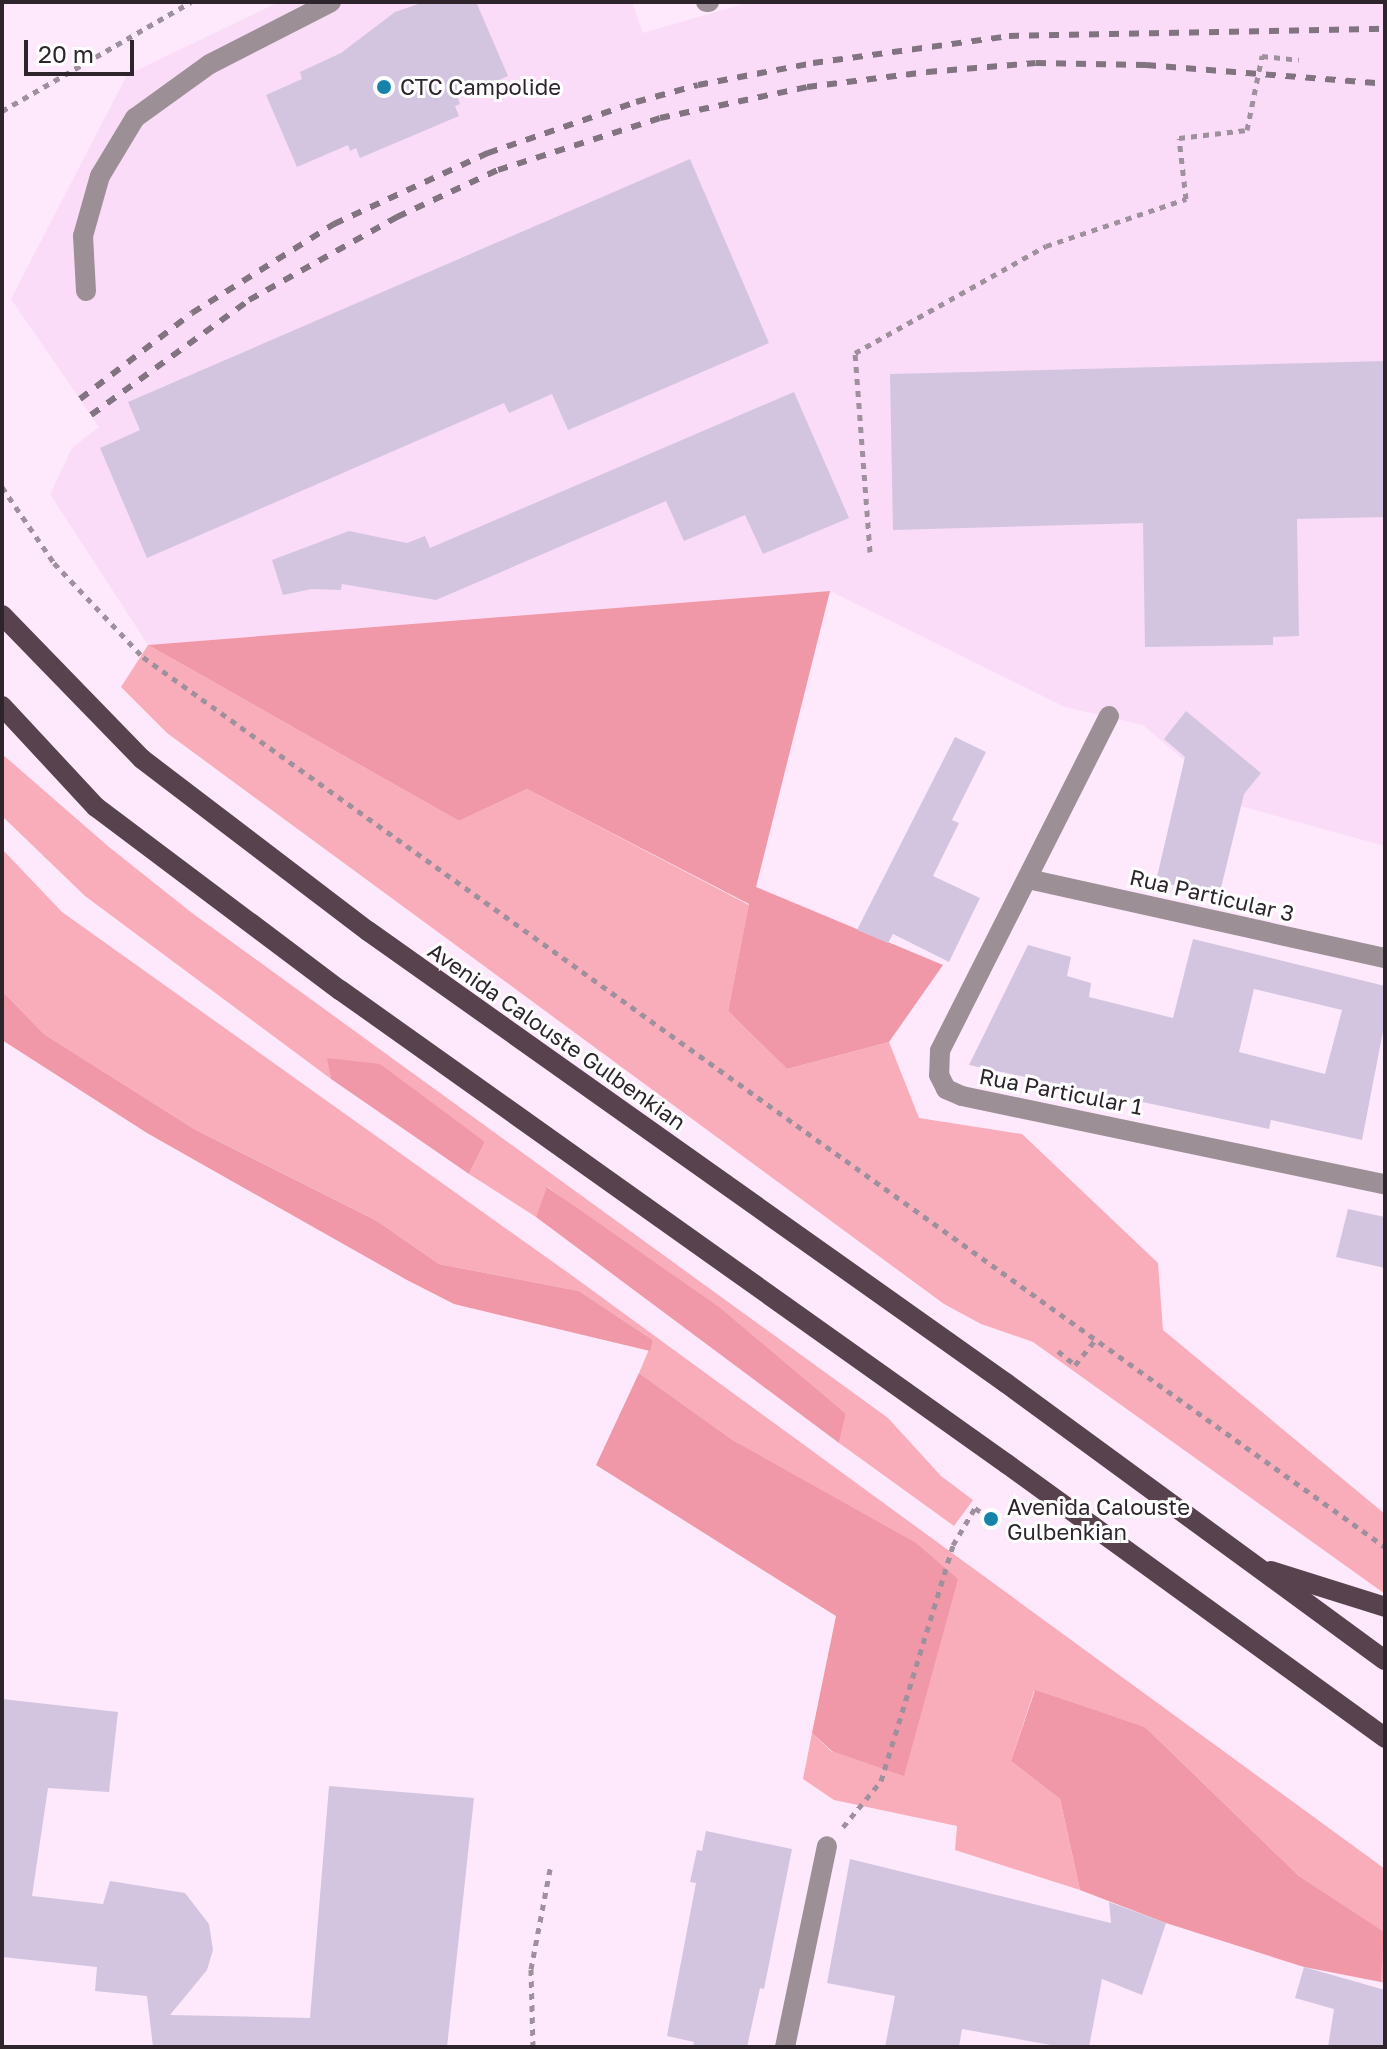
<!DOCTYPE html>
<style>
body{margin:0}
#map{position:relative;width:1387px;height:2049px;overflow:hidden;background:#fde9fb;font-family:"Golos Text",sans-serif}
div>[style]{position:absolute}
.built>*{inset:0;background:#fadcf8}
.green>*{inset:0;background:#f9adba}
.forest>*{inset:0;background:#f097a8}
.building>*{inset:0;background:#d3c5e0}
.path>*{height:5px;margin-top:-2.5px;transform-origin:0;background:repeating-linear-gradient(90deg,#9f909e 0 6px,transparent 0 12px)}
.minor>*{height:20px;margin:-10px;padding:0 10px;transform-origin:10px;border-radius:10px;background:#9d8f96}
.major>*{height:20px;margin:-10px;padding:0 10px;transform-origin:10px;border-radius:10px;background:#58424d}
.rail>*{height:6px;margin-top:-3px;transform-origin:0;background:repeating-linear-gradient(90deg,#817480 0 10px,transparent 0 20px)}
.dots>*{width:22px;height:22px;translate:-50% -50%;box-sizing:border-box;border:4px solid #fff;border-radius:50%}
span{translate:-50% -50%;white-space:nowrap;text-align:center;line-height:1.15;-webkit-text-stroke:6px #fff;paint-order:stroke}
.poi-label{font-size:22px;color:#2d242c}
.left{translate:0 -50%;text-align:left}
.street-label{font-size:22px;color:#2d242c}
.frame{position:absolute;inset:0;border:4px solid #2d242c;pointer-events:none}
.scale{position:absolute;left:24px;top:40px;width:110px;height:36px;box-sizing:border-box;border:4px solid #2d242c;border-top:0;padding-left:10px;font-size:24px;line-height:28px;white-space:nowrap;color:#2d242c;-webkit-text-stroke:6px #fff;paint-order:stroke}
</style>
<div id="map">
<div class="built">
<div style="clip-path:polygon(279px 2px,632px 2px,643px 33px,750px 2px,1385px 2px,1385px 846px,1237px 805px,1143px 725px,1065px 707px,830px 591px,148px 645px,50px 494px,72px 448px,99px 427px,11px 299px,127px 75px)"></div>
</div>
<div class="green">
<div style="clip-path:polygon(148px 645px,459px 821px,527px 789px,749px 905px,728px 1011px,787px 1069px,889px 1042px,919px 1118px,1022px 1134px,1158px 1263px,1163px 1330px,1385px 1514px,1385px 1594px,1033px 1342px,981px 1324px,944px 1304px,167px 733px,121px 687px)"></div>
<div style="clip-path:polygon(2px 754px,109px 847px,192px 913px,888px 1418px,941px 1476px,973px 1500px,954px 1526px,839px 1443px,846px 1414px,548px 1187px,536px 1217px,469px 1174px,485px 1142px,328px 1058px,331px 1079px,85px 896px,2px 816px)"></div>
<div style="clip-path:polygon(2px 849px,62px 912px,574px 1277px,1385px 1869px,1385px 1983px,1381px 1982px,1383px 1932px,1299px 1876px,1145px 1727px,1034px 1691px,1011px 1761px,1060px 1799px,1080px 1890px,955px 1850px,957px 1826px,834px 1800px,803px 1779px,812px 1733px,832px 1752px,958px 1579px,734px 1441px,639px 1373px,653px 1340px,579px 1291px,439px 1264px,377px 1221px,194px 1129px,44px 1034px,2px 991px)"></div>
</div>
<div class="forest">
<div style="clip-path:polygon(830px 591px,756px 887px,943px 965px,889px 1042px,787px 1069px,728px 1011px,749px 904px,527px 789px,459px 821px,148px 645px)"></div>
<div style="clip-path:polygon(2px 991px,44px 1034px,194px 1129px,377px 1221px,439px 1264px,579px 1291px,653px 1340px,650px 1351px,454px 1304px,407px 1280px,147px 1133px,2px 1040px)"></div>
<div style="clip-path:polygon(327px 1058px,380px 1064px,485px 1142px,469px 1174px,331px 1079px)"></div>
<div style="clip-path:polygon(547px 1187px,719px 1307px,846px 1414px,839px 1443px,536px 1217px)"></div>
<div style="clip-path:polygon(639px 1373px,734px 1441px,916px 1543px,958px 1579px,904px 1776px,832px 1751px,812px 1733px,836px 1616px,596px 1465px)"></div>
<div style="clip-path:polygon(1035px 1690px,1145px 1727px,1299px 1876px,1384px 1932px,1381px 1982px,1304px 1967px,1166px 1923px,1080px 1890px,1060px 1799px,1011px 1761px)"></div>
</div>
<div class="building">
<div style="clip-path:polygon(424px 2px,477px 4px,508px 76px,458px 98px,460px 104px,455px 106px,459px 116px,360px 158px,356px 148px,350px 151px,348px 145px,297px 167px,266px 95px,302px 79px,300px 72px,341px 53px,395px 12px)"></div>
<div style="clip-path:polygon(690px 159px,769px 343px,568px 430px,552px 394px,509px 413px,504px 403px,147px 558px,100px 448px,140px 430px,128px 402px)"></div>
<div style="clip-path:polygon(1385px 361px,1385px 517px,1297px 519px,1299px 636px,1273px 637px,1273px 645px,1145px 647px,1143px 523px,893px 530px,890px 374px)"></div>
<div style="clip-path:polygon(794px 392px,849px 518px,763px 554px,745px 515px,684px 541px,666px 501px,436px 600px,342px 584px,341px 590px,312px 589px,283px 595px,272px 560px,349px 531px,407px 543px,425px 536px,430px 548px)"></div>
<div style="clip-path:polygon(1186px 711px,1261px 773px,1244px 794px,1219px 896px,1156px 881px,1185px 757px,1164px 739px)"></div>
<div style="clip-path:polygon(955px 737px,986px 752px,952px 820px,959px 823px,933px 876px,980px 898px,949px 962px,893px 934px,888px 943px,857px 930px)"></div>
<div style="clip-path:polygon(evenodd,1193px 939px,1385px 986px,1385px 1021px,1362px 1140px,1271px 1120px,1269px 1129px,969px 1065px,1028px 945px,1071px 957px,1067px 976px,1091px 983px,1089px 997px,1173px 1018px,1193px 939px,1254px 989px,1342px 1010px,1325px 1074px,1239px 1052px,1254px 989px)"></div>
<div style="clip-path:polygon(1348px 1209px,1385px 1217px,1385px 1268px,1336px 1257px)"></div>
<div style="clip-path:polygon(2px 1699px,118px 1712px,109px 1792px,48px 1788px,32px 1896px,103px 1904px,110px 1881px,185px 1893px,209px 1924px,213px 1950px,207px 1970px,170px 2015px,310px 2018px,329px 1786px,474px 1798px,447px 2047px,153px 2047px,147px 1996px,95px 1991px,97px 1967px,2px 1957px)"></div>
<div style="clip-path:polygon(706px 1831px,792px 1849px,764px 1989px,760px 1988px,747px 2047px,693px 2047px,694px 2042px,667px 2036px,696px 1883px,690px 1882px,697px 1850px,702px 1851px)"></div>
<div style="clip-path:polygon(850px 1859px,1111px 1923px,1109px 1902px,1166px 1923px,1142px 1995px,1102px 1979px,1089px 2047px,1062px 2047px,962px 2029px,959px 2047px,885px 2047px,895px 1996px,827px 1983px)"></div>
<div style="clip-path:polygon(1304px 1967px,1385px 1990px,1385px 2047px,1328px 2047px,1334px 2009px,1295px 1998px)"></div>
</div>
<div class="path">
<div style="left:2px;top:111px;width:218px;rotate:-30deg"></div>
<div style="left:2px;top:487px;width:92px;rotate:55.6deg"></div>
<div style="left:54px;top:563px;width:129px;rotate:46.6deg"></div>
<div style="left:143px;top:657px;width:1528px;rotate:35.62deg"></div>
<div style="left:870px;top:552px;width:200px;rotate:-94.3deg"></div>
<div style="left:855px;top:353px;width:219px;rotate:-29.3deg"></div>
<div style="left:1046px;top:246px;width:148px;rotate:-18.6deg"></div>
<div style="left:1186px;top:199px;width:61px;rotate:-96.5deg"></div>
<div style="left:1179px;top:138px;width:68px;rotate:-6.7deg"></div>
<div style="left:1247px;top:130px;width:76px;rotate:-78.5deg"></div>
<div style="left:1262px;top:56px;width:37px;rotate:6deg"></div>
<div style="left:1058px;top:1351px;width:22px;rotate:39deg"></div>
<div style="left:1075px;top:1365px;width:32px;rotate:-51deg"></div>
<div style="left:843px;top:1827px;width:60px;rotate:-50.4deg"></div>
<div style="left:881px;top:1781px;width:247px;rotate:-73deg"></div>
<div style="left:953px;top:1545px;width:43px;rotate:-59.3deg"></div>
<div style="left:975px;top:1508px;width:36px;rotate:34deg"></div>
<div style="left:533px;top:2047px;width:78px;rotate:-91.5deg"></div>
<div style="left:531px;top:1969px;width:102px;rotate:-79.2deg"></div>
</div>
<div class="minor">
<div style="left:706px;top:2px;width:3px"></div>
<div style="left:86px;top:291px;width:55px;rotate:-93.1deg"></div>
<div style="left:83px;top:236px;width:62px;rotate:-74.2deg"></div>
<div style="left:100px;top:176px;width:68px;rotate:-58.9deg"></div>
<div style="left:135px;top:118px;width:92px;rotate:-35.8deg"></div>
<div style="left:210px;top:64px;width:136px;rotate:-27.1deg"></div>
<div style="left:1109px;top:716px;width:375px;rotate:116.8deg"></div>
<div style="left:940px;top:1051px;width:24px;rotate:92deg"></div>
<div style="left:939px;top:1075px;width:16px;rotate:63deg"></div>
<div style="left:946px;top:1089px;width:17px;rotate:24deg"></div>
<div style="left:962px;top:1096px;width:432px;rotate:11.8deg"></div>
<div style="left:1028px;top:879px;width:366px;rotate:12.5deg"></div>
<div style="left:785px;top:2047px;width:205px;rotate:-78.2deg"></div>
</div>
<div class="major">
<div style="left:2px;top:615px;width:201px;rotate:45.8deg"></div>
<div style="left:142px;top:759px;width:284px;rotate:37.3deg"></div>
<div style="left:368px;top:931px;width:782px;rotate:35.32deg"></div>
<div style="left:1006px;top:1383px;width:469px;rotate:36.2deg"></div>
<div style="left:2px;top:706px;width:138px;rotate:47.1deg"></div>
<div style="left:96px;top:807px;width:305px;rotate:36.9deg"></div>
<div style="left:340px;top:990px;width:818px;rotate:35.4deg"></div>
<div style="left:1007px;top:1464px;width:467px;rotate:35.9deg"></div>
<div style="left:1271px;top:1571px;width:120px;rotate:17.5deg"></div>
</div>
<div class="rail">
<div style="left:80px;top:399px;width:141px;rotate:-37.5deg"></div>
<div style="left:192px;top:313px;width:168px;rotate:-32.1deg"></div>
<div style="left:334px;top:224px;width:170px;rotate:-24.8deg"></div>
<div style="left:488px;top:153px;width:157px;rotate:-19deg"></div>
<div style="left:636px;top:102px;width:64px;rotate:-15.3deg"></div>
<div style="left:698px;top:85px;width:117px;rotate:-10.8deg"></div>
<div style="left:813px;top:63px;width:198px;rotate:-7.8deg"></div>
<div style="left:1009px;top:36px;width:376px;rotate:-1.1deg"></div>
<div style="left:91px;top:415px;width:195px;rotate:-36deg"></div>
<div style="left:249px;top:300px;width:170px;rotate:-29.3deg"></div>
<div style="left:397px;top:217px;width:111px;rotate:-25deg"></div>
<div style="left:498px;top:170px;width:170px;rotate:-17.8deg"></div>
<div style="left:660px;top:118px;width:150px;rotate:-11.9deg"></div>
<div style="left:807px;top:87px;width:121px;rotate:-7.1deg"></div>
<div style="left:927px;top:72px;width:109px;rotate:-4.7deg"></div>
<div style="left:1036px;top:63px;width:110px;rotate:1deg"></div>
<div style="left:1146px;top:65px;width:240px;rotate:4.5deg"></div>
</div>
<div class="dots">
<div style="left:384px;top:87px;background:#1583aa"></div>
<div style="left:991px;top:1519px;background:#1583aa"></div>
</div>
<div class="poi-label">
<span class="left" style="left:400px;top:87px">CTC Campolide</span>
<span class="left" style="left:1007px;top:1519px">Avenida Calouste<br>Gulbenkian</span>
</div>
<div class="street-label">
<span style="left:1212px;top:895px;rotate:13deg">Rua Particular 3</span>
<span style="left:557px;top:1036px;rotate:35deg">Avenida Calouste Gulbenkian</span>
<span style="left:1061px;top:1091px;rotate:11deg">Rua Particular 1</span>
</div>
<div class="frame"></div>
<div class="scale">20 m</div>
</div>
